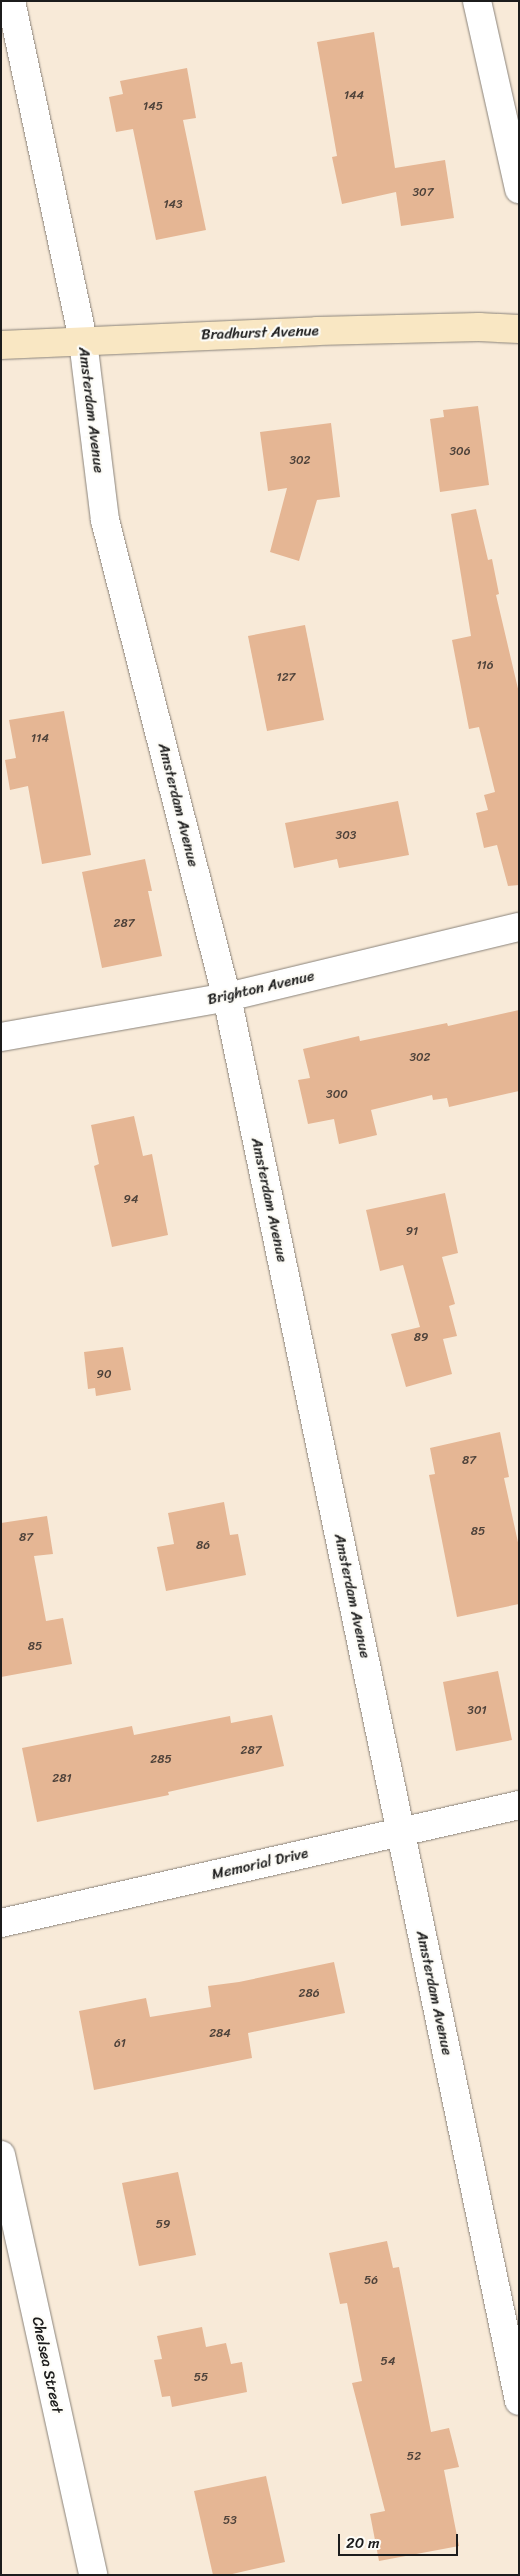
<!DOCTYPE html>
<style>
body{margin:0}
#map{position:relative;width:520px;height:2576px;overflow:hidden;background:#f8ead8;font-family:Sriracha,sans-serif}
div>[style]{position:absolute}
.building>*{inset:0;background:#e5b694}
.roads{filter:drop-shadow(0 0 1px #8a837a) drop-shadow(0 0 1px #8a837a)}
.minor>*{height:28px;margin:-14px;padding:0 14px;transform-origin:14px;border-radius:14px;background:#fff}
.tertiary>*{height:28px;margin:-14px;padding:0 14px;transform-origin:14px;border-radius:14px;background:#fff}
.secondary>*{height:28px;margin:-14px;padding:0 14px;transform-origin:14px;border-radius:14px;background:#f9e7c3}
span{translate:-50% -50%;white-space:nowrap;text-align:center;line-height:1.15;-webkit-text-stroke:4.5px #fdfcf7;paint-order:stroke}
.number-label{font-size:12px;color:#4e423a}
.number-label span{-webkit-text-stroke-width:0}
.street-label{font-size:15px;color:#1c1c1c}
.frame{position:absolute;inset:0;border:2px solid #1c1c1c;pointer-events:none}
.scale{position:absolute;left:338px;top:2534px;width:120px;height:22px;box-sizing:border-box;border:2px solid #1c1c1c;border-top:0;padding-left:6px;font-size:15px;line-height:18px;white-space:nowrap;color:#1c1c1c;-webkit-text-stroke:4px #fdfcf7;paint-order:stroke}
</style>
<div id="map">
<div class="building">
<div style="clip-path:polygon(374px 32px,395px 168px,445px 160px,454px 218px,401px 226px,396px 192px,342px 204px,332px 157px,337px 156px,317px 42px)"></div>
<div style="clip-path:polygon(187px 68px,196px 118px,183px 120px,206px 230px,156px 240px,133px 129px,116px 132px,109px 97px,123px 94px,120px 81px)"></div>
<div style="clip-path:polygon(478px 406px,489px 485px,440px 492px,430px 419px,444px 417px,443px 410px)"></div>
<div style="clip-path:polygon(331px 423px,340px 497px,317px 500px,299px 561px,270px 552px,287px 488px,268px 491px,260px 432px)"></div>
<div style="clip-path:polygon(476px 509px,488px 560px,492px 559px,499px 594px,496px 595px,519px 693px,519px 885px,508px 886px,497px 845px,484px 848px,476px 813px,488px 810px,484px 795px,495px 792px,479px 727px,469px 729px,452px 640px,471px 636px,451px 514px)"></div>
<div style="clip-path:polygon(305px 625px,324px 720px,267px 731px,248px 636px)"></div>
<div style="clip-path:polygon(64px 711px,91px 855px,42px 864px,28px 786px,10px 790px,5px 760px,16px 758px,9px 720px)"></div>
<div style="clip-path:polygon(398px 801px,409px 855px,339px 868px,337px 859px,294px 868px,285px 823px)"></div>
<div style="clip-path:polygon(145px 859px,152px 891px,148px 891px,162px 956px,102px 968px,82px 872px)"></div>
<div style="clip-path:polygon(519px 1010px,519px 1091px,449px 1107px,447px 1098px,433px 1100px,432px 1095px,371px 1110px,377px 1135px,339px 1144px,334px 1119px,308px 1124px,298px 1080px,310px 1078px,303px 1049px,359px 1036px,360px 1041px,447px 1023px,448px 1026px)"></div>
<div style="clip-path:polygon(134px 1116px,143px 1156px,152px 1154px,168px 1235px,112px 1247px,94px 1166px,99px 1164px,91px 1125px)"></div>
<div style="clip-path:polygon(445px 1193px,458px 1253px,442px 1257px,455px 1304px,449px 1306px,457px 1336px,443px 1339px,452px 1374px,406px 1387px,391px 1334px,420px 1327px,403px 1265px,380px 1271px,366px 1210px)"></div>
<div style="clip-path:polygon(123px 1347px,131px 1390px,96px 1396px,95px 1388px,88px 1389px,84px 1352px)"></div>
<div style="clip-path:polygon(500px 1432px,509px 1477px,504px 1478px,519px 1547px,519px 1604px,457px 1617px,429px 1475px,435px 1474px,430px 1448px)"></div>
<div style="clip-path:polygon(224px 1502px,230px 1535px,238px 1534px,246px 1575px,166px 1591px,157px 1547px,174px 1544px,168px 1513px)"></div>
<div style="clip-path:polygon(47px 1516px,53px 1554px,34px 1556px,46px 1621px,63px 1618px,72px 1664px,1px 1677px,1px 1523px)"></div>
<div style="clip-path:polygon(498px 1671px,512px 1740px,456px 1751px,443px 1682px)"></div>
<div style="clip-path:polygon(272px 1715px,284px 1766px,168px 1792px,169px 1795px,37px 1822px,22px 1748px,132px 1726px,134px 1735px,230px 1716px,231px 1723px)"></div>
<div style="clip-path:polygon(334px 1962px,345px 2013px,248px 2033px,252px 2058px,94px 2090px,79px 2011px,146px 1998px,150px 2017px,211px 2007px,208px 1986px,239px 1982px)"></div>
<div style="clip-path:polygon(178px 2172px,196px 2255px,139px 2266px,122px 2183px)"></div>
<div style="clip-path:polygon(387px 2241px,393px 2268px,399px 2267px,431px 2432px,449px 2428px,459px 2467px,444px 2470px,459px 2546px,379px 2561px,370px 2514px,385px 2511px,352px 2383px,362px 2381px,347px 2303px,340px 2304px,329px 2253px)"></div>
<div style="clip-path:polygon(202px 2327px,206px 2347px,226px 2343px,231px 2364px,242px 2362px,247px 2392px,172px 2407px,170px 2396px,162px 2397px,154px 2360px,162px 2359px,157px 2336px)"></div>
<div style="clip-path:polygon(266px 2476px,285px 2562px,228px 2575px,213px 2575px,194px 2491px)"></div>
</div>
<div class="roads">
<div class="minor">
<div style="left:11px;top:1px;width:348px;rotate:78deg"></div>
<div style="left:83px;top:341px;width:180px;rotate:83deg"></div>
<div style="left:105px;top:520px;width:492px;rotate:75.7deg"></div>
<div style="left:227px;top:997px;width:1434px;rotate:78.25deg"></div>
<div style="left:477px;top:1px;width:193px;rotate:77.4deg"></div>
<div style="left:1px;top:1037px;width:230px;rotate:-10deg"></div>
<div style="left:227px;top:997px;width:300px;rotate:-13.5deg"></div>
<div style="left:1px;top:1923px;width:531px;rotate:-12.83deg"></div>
</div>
<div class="tertiary">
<div style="left:1px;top:2155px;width:430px;rotate:77.6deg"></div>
</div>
<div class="secondary">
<div style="left:1px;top:345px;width:316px;rotate:-2.5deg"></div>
<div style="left:317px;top:331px;width:162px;rotate:-1.4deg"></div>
<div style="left:479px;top:327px;width:40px;rotate:2.9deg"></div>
</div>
</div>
<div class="number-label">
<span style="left:354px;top:96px">144</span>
<span style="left:153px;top:107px">145</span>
<span style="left:423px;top:193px">307</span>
<span style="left:173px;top:205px">143</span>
<span style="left:460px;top:452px">306</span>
<span style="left:300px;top:461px">302</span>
<span style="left:485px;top:666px">116</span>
<span style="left:286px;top:678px">127</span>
<span style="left:40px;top:739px">114</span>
<span style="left:346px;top:836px">303</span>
<span style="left:124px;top:924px">287</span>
<span style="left:420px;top:1058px">302</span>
<span style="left:337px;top:1095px">300</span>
<span style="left:131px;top:1200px">94</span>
<span style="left:412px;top:1232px">91</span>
<span style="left:421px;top:1338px">89</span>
<span style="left:104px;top:1375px">90</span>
<span style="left:469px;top:1461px">87</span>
<span style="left:478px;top:1532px">85</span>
<span style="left:26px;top:1538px">87</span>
<span style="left:203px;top:1546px">86</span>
<span style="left:35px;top:1647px">85</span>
<span style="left:477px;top:1711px">301</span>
<span style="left:251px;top:1751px">287</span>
<span style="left:161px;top:1760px">285</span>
<span style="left:62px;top:1779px">281</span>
<span style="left:309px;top:1994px">286</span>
<span style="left:220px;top:2034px">284</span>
<span style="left:120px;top:2044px">61</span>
<span style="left:163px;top:2225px">59</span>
<span style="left:371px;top:2281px">56</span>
<span style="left:388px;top:2362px">54</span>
<span style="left:201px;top:2378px">55</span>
<span style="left:414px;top:2457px">52</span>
<span style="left:230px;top:2521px">53</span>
</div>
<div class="street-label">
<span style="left:260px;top:333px;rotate:-2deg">Bradhurst Avenue</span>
<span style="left:91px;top:410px;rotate:83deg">Amsterdam Avenue</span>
<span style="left:178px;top:805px;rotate:76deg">Amsterdam Avenue</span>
<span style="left:261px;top:988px;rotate:-13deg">Brighton Avenue</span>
<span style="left:269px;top:1200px;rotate:78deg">Amsterdam Avenue</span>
<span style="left:352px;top:1596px;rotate:78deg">Amsterdam Avenue</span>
<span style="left:260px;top:1864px;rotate:-13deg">Memorial Drive</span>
<span style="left:434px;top:1993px;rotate:78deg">Amsterdam Avenue</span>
<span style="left:47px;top:2365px;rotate:78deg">Chelsea Street</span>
</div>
<div class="frame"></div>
<div class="scale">20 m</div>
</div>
